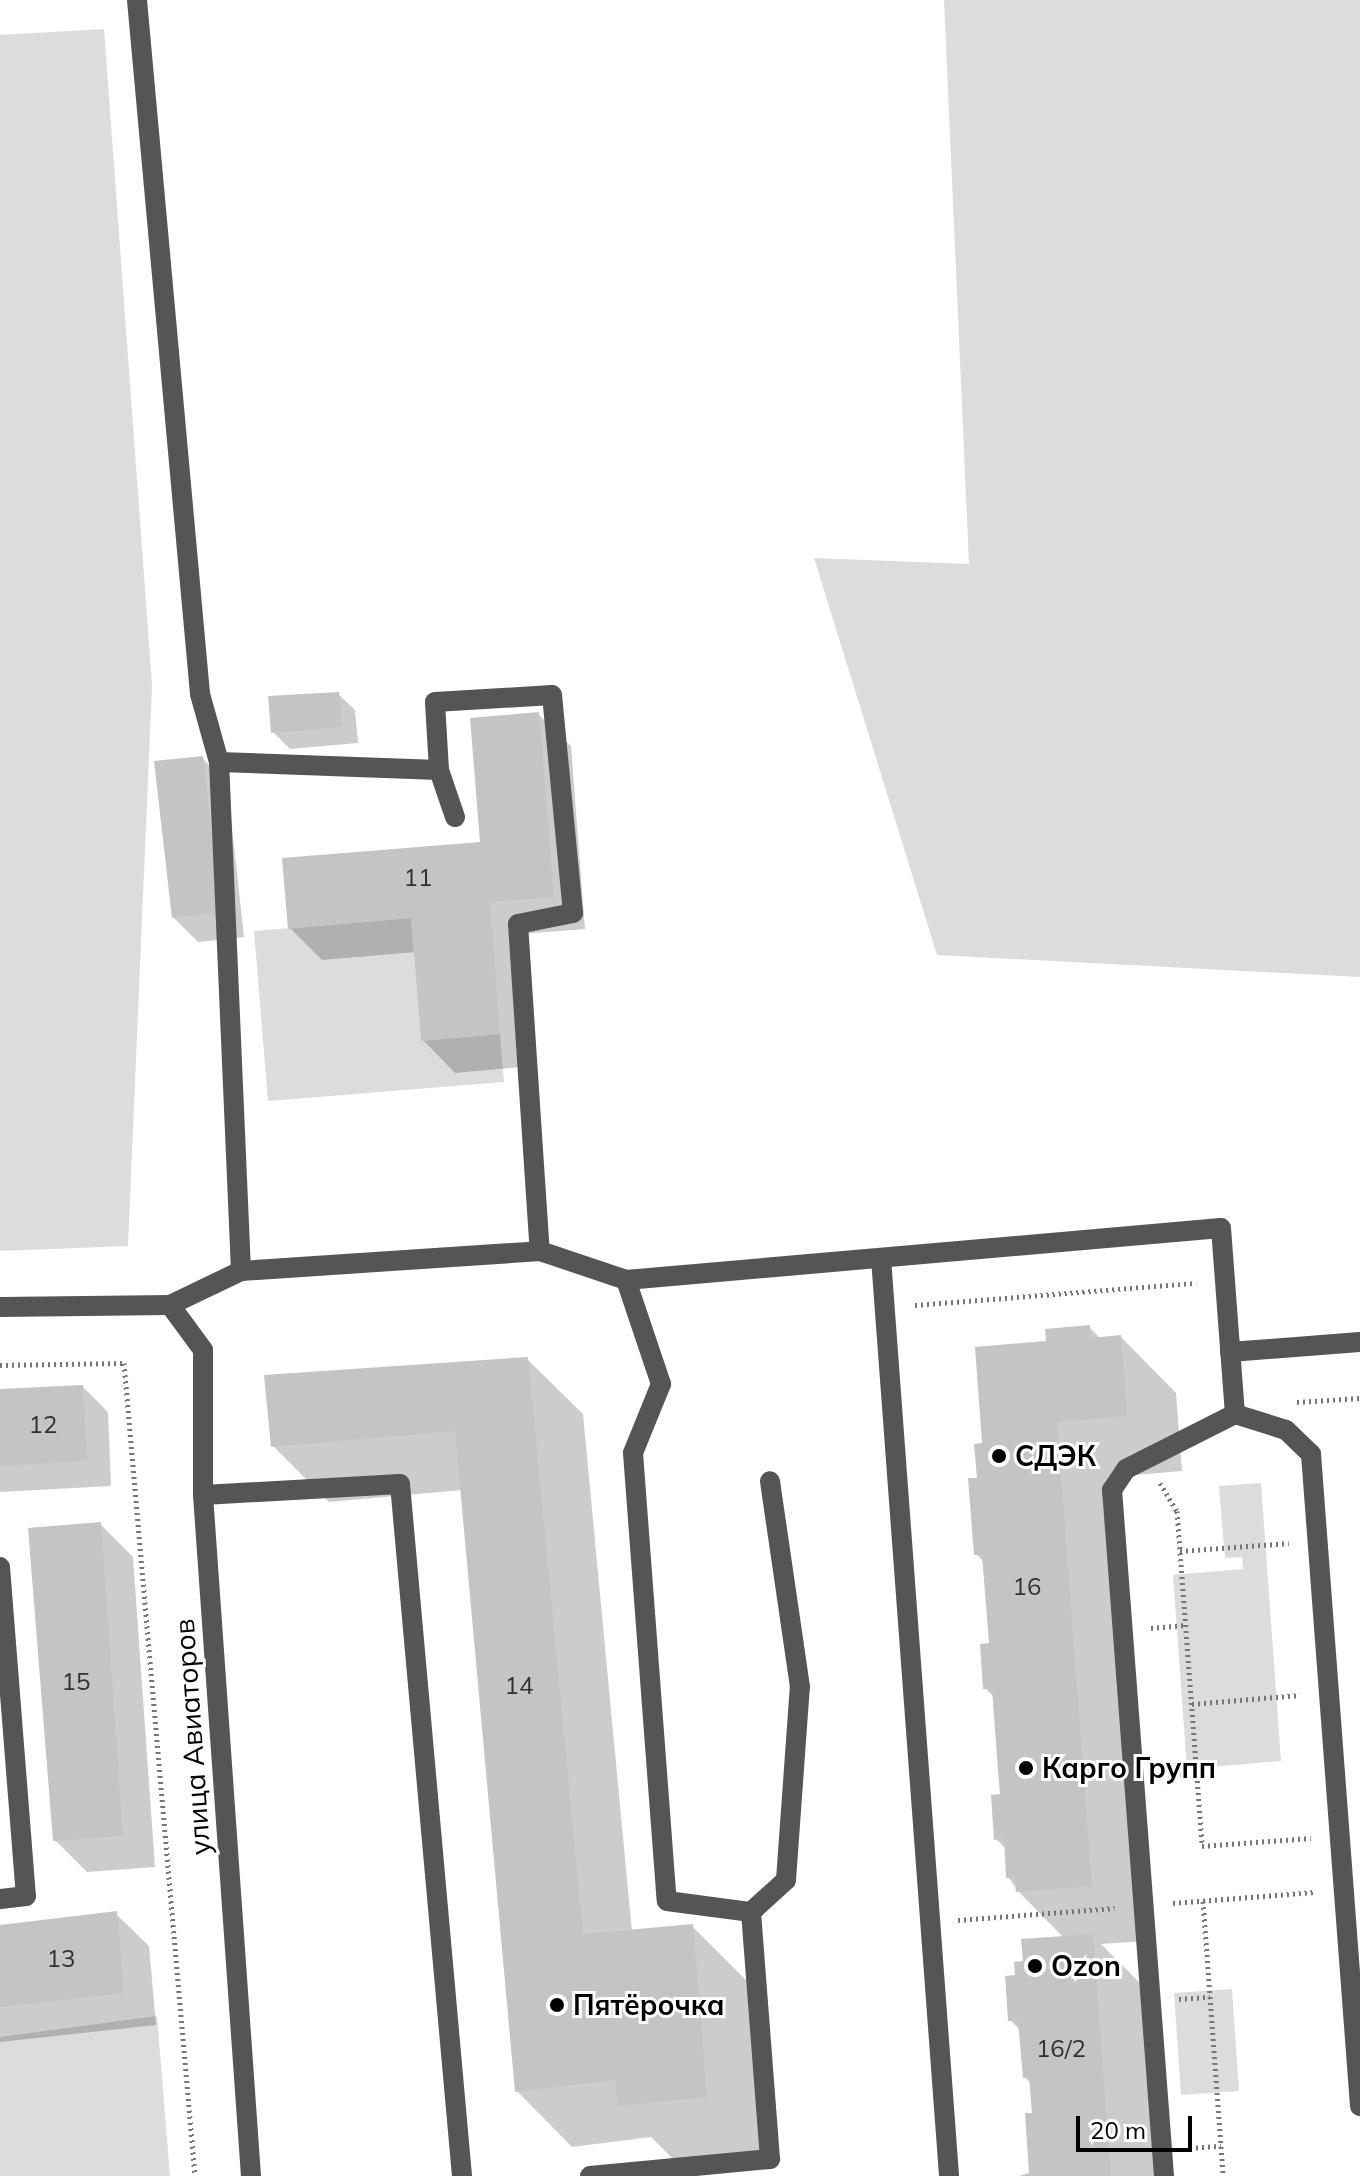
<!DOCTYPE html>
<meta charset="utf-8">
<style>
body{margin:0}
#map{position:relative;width:1360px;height:2176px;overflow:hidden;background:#fff;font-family:Mulish,sans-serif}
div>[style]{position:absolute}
.green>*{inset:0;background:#dcdcdc}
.shadow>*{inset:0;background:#0003}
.building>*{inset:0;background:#c4c4c4}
.path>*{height:5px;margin-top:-2.5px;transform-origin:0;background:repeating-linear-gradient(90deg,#777 0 2px,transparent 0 6px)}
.minor>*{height:20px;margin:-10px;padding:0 10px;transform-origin:10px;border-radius:10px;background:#555}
.dots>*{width:22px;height:22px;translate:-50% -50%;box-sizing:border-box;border:4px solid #fff;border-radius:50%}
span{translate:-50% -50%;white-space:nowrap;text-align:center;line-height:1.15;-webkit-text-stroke:6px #fff;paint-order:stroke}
.number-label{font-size:24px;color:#313131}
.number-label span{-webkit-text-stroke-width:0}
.poi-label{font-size:28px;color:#000;font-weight:700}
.left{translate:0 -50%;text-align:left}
.street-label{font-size:28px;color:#000}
.scale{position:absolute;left:1076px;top:2116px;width:116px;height:36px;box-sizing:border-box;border:4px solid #000;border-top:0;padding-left:10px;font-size:24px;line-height:28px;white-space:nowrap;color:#000;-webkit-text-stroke:6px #fff;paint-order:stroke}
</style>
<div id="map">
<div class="green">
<div style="clip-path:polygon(944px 0,1360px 0,1360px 977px,937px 955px,814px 558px,969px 564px)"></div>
<div style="clip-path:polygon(104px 29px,152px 685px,128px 1246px,0 1251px,0 35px)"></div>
<div style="clip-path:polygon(411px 918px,421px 1041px,500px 1034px,504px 1082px,268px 1101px,254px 931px)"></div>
<div style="clip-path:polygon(1261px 1483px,1281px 1761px,1187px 1769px,1173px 1575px,1243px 1569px,1242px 1557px,1225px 1558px,1219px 1486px)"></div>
<div style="clip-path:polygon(1232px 1989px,1239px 2091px,1181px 2095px,1174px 1993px)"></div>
<div style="clip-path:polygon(157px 2016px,170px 2176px,0 2176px,0 2037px)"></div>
</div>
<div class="shadow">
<div style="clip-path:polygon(338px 694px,355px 710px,358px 743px,290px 749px,273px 732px)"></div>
<div style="clip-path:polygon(538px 714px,571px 746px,585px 929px,521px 934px,532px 1066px,455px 1073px,423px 1040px,416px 952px,322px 960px,290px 928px,482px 844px)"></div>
<div style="clip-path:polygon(202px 758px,227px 783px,244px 937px,198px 942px,173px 917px)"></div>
<div style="clip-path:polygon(1089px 1327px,1101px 1339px,1121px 1337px,1176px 1393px,1182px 1471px,1111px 1477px,1146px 1941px,1101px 1944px,1148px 1991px,1162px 2176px,1023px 2176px,1031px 2175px,1034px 2115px,1031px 2084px,1025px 2077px,1021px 2031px,1010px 2020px,1017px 1977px,1025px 1963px,1064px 1938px,1018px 1891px,1008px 1877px,1006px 1849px,996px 1839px,1002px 1796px,995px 1698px,985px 1688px,991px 1645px,985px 1563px,976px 1554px,979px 1480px,984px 1445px,1049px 1343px)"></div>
<div style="clip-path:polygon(527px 1359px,583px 1414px,632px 1932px,692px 1926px,748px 1982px,762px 2152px,675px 2161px,651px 2137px,572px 2147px,517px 2091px,462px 1490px,329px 1502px,273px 1446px)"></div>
<div style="clip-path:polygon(83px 1387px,108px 1412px,111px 1486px,0 1492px,0 1391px)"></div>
<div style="clip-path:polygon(100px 1524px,133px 1557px,155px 1867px,87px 1872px,55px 1840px)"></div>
<div style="clip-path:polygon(116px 1914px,149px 1946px,156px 2025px,0 2042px,0 1927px)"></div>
</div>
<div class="building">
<div style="clip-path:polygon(339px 692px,342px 727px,271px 733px,268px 696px)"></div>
<div style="clip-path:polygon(539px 712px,554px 897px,490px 902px,500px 1034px,421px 1041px,411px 918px,288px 929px,282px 858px,480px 842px,470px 718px)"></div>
<div style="clip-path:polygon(203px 756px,220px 912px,172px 918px,154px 761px)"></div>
<div style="clip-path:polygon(1090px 1325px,1091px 1338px,1121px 1335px,1127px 1416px,1057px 1422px,1092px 1886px,1016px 1892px,1014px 1877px,1006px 1878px,1004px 1838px,994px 1840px,991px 1795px,1000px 1794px,998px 1771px,992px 1689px,983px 1689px,980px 1644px,989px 1643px,982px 1555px,974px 1555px,968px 1478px,977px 1478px,974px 1444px,982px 1443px,975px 1347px,1046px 1341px,1045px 1329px)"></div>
<div style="clip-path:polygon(528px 1357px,583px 1934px,693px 1924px,707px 2097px,617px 2106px,616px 2080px,515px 2092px,455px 1431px,271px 1447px,264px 1375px)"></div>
<div style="clip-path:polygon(83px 1385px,87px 1461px,0 1466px,0 1389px)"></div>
<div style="clip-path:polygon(101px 1522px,123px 1836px,53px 1841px,28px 1528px)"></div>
<div style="clip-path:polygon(117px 1911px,124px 1993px,0 2007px,0 1925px)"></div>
<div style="clip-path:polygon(1093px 1934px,1111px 2176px,1019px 2176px,1029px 2173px,1025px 2113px,1032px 2113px,1029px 2077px,1023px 2078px,1018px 2021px,1008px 2021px,1005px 1976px,1015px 1975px,1014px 1962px,1023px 1961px,1021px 1939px)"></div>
</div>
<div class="path">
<div style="left:915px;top:1305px;width:282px;rotate:-4.5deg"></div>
<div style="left:0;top:1365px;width:124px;rotate:-0.9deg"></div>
<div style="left:124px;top:1363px;width:816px;rotate:85.01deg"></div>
<div style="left:1297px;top:1402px;width:63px;rotate:-3.6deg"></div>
<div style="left:1160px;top:1483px;width:33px;rotate:59deg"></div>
<div style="left:1177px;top:1511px;width:336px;rotate:85.7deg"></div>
<div style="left:1202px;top:1846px;width:109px;rotate:-4.2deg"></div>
<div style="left:1180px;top:1551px;width:109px;rotate:-4.2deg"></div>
<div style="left:1151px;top:1628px;width:35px;rotate:-5deg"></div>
<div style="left:1192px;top:1704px;width:108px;rotate:-4.8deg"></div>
<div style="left:1162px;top:1776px;width:35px;rotate:-5deg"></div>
<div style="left:1203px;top:1901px;width:276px;rotate:85.8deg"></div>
<div style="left:1173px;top:1903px;width:142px;rotate:-4.4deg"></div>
<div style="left:958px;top:1920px;width:157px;rotate:-4.4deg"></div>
<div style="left:1179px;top:1999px;width:31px;rotate:-4deg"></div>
<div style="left:1190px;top:2148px;width:31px;rotate:-4deg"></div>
</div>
<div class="minor">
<div style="left:137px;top:0;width:697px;rotate:84.81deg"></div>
<div style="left:200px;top:694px;width:71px;rotate:74.4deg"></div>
<div style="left:455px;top:817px;width:50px;rotate:-108.8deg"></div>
<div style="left:439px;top:770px;width:68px;rotate:-93.4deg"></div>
<div style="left:435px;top:702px;width:117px;rotate:-3.4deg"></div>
<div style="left:552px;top:695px;width:219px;rotate:84.5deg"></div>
<div style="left:573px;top:913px;width:56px;rotate:168.7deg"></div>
<div style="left:518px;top:924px;width:328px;rotate:86.2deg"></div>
<div style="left:881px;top:1258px;width:921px;rotate:85.76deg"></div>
<div style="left:241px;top:1271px;width:509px;rotate:-92.47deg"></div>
<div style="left:219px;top:762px;width:220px;rotate:2.1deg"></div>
<div style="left:626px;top:1280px;width:597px;rotate:-4.99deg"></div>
<div style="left:1221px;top:1228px;width:187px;rotate:85.7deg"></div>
<div style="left:1235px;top:1414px;width:53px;rotate:17.4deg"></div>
<div style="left:1286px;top:1430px;width:35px;rotate:44deg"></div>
<div style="left:1311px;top:1454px;width:654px;rotate:85.7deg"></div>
<div style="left:170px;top:1305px;width:56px;rotate:53.7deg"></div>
<div style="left:203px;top:1350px;width:145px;rotate:90deg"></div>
<div style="left:203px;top:1495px;width:683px;rotate:85.97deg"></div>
<div style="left:0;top:1307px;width:170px;rotate:-0.7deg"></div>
<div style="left:170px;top:1305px;width:79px;rotate:-25.6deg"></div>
<div style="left:241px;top:1271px;width:300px;rotate:-3.8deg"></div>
<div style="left:540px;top:1251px;width:91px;rotate:18.6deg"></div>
<div style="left:626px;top:1280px;width:110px;rotate:71.4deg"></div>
<div style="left:661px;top:1384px;width:74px;rotate:112.1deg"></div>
<div style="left:633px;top:1453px;width:449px;rotate:85.7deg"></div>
<div style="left:667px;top:1901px;width:85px;rotate:7.5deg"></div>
<div style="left:751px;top:1912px;width:47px;rotate:-42.4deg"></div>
<div style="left:786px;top:1880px;width:194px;rotate:-85.9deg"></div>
<div style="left:800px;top:1687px;width:208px;rotate:-98.3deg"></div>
<div style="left:1230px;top:1352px;width:130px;rotate:-4.4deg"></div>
<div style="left:203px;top:1495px;width:197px;rotate:-3.2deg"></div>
<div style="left:400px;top:1484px;width:695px;rotate:84.88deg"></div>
<div style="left:0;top:1567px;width:330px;rotate:85.5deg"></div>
<div style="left:26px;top:1896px;width:26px;rotate:173deg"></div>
<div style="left:590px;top:2176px;width:181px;rotate:-5.4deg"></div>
<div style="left:770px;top:2159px;width:248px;rotate:-94.4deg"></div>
<div style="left:1164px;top:2176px;width:688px;rotate:-94.33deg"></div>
<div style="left:1112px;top:1490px;width:25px;rotate:-56deg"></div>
<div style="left:1126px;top:1469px;width:122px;rotate:-26.8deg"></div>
</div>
<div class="dots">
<div style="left:999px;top:1456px;background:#000"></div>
<div style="left:1026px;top:1768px;background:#000"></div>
<div style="left:1035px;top:1966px;background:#000"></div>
<div style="left:557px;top:2005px;background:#000"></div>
</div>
<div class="number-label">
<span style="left:418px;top:878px">11</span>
<span style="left:43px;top:1425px">12</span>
<span style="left:1027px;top:1587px">16</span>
<span style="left:76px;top:1682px">15</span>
<span style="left:519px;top:1686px">14</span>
<span style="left:61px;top:1959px">13</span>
<span style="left:1061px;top:2049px">16/2</span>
</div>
<div class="poi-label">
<span class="left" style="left:1015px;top:1456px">СДЭК</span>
<span class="left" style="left:1042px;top:1768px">Карго Групп</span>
<span class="left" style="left:1051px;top:1966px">Ozon</span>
<span class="left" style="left:573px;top:2005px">Пятёрочка</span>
</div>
<div class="street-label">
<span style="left:192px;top:1737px;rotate:-94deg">улица Авиаторов</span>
</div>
<div class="scale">20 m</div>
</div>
